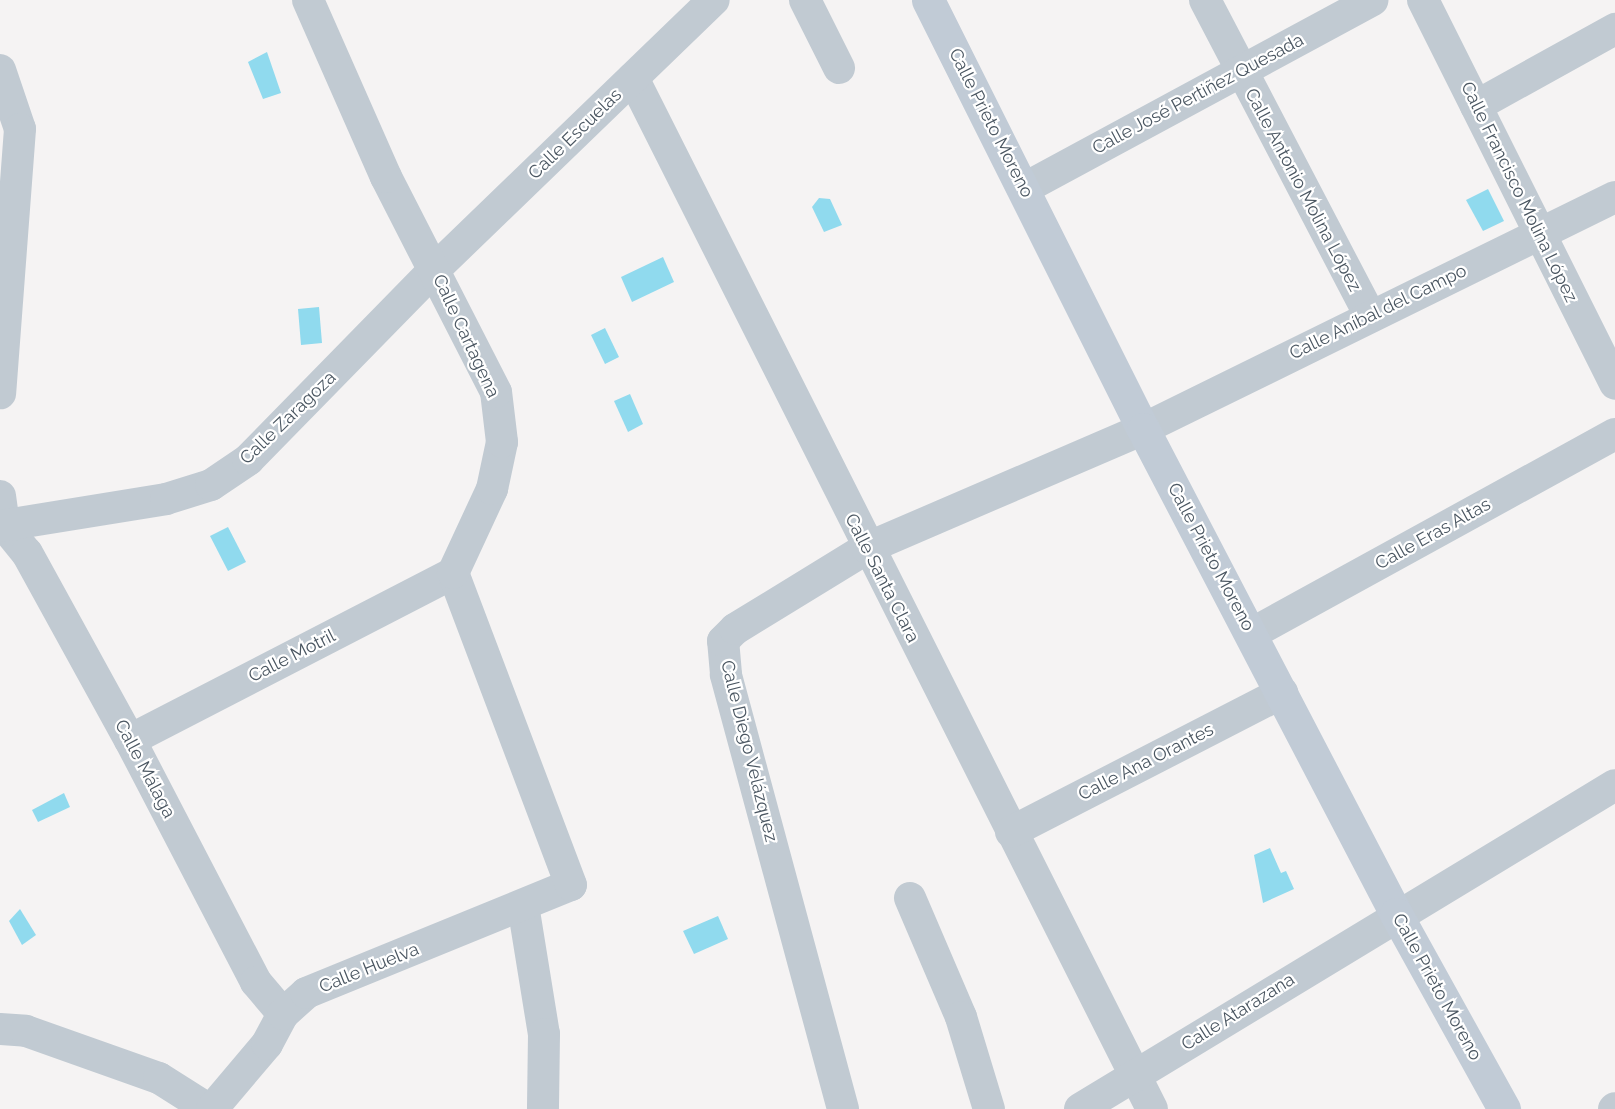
<!DOCTYPE html>
<meta charset="utf-8">
<style>
body{margin:0}
#map{position:relative;width:1615px;height:1109px;overflow:hidden;background:#f5f3f3;font-family:Raleway,sans-serif}
div>[style]{position:absolute}
.water>*{inset:0;background:#90daee}
.street>*{height:32px;margin:-16px;padding:0 16px;transform-origin:16px;border-radius:16px;background:#c1cad2}
.secondary>*{height:33px;margin:-16.5px;padding:0 16.5px;transform-origin:16.5px;border-radius:16.5px;background:#c1cbd6}
span{translate:-50% -50%;white-space:nowrap;text-align:center;line-height:1.15;-webkit-text-stroke:4.5px #fff;paint-order:stroke}
.street-label{font-size:18px;color:#4a5661}
</style>
<div id="map">
<div class="water">
<div style="clip-path:polygon(267px 52px,281px 93px,263px 99px,248px 62px)"></div>
<div style="clip-path:polygon(1488px 189px,1504px 221px,1483px 231px,1466px 200px)"></div>
<div style="clip-path:polygon(819px 198px,830px 199px,842px 225px,824px 232px,812px 207px)"></div>
<div style="clip-path:polygon(663px 257px,674px 282px,632px 302px,621px 277px)"></div>
<div style="clip-path:polygon(319px 307px,322px 343px,301px 345px,298px 309px)"></div>
<div style="clip-path:polygon(605px 328px,619px 357px,605px 364px,591px 335px)"></div>
<div style="clip-path:polygon(630px 394px,643px 424px,628px 432px,614px 401px)"></div>
<div style="clip-path:polygon(228px 527px,246px 562px,228px 571px,210px 536px)"></div>
<div style="clip-path:polygon(64px 793px,70px 807px,38px 822px,32px 810px)"></div>
<div style="clip-path:polygon(1270px 848px,1281px 873px,1286px 871px,1294px 889px,1263px 903px,1254px 855px)"></div>
<div style="clip-path:polygon(20px 909px,36px 935px,22px 945px,9px 921px)"></div>
<div style="clip-path:polygon(718px 916px,728px 939px,694px 954px,683px 931px)"></div>
</div>
<div class="street">
<div style="left:805px;top:0;width:76px;rotate:63.4deg"></div>
<div style="left:1205px;top:0;width:356px;rotate:62.4deg"></div>
<div style="left:1423px;top:0;width:429px;rotate:63.4deg"></div>
<div style="left:0;top:70px;width:62px;rotate:71.3deg"></div>
<div style="left:20px;top:129px;width:265px;rotate:94.3deg"></div>
<div style="left:633px;top:78px;width:1154px;rotate:63.28deg"></div>
<div style="left:1476px;top:106px;width:159px;rotate:-29deg"></div>
<div style="left:1025px;top:188px;width:395px;rotate:-28.4deg"></div>
<div style="left:0;top:496px;width:29px;rotate:82deg"></div>
<div style="left:4px;top:525px;width:36px;rotate:51deg"></div>
<div style="left:27px;top:553px;width:213px;rotate:61.2deg"></div>
<div style="left:130px;top:740px;width:273px;rotate:62.5deg"></div>
<div style="left:256px;top:982px;width:42px;rotate:49.8deg"></div>
<div style="left:0;top:526px;width:168px;rotate:-9.2deg"></div>
<div style="left:166px;top:499px;width:47px;rotate:-17.3deg"></div>
<div style="left:211px;top:485px;width:45px;rotate:-34deg"></div>
<div style="left:248px;top:460px;width:269px;rotate:-45.6deg"></div>
<div style="left:436px;top:268px;width:386px;rotate:-44deg"></div>
<div style="left:1251px;top:634px;width:415px;rotate:-28.8deg"></div>
<div style="left:130px;top:740px;width:364px;rotate:-27.3deg"></div>
<div style="left:1011px;top:832px;width:305px;rotate:-27.2deg"></div>
<div style="left:910px;top:898px;width:129px;rotate:66.8deg"></div>
<div style="left:961px;top:1017px;width:96px;rotate:73.1deg"></div>
<div style="left:523px;top:905px;width:131px;rotate:80.8deg"></div>
<div style="left:544px;top:1034px;width:75px;rotate:90.8deg"></div>
<div style="left:0;top:1029px;width:26px;rotate:4deg"></div>
<div style="left:26px;top:1031px;width:141px;rotate:19.5deg"></div>
<div style="left:159px;top:1078px;width:58px;rotate:32.3deg"></div>
<div style="left:212px;top:1109px;width:85px;rotate:-49.8deg"></div>
<div style="left:267px;top:1044px;width:34px;rotate:-62deg"></div>
<div style="left:283px;top:1014px;width:31px;rotate:-42deg"></div>
<div style="left:306px;top:993px;width:286px;rotate:-22.2deg"></div>
<div style="left:571px;top:885px;width:334px;rotate:-110.7deg"></div>
<div style="left:453px;top:573px;width:93px;rotate:-65.1deg"></div>
<div style="left:492px;top:489px;width:48px;rotate:-78deg"></div>
<div style="left:502px;top:442px;width:50px;rotate:-96.8deg"></div>
<div style="left:496px;top:392px;width:242px;rotate:-117.1deg"></div>
<div style="left:386px;top:177px;width:193px;rotate:-113.8deg"></div>
<div style="left:843px;top:1109px;width:450px;rotate:-105.1deg"></div>
<div style="left:726px;top:674px;width:33px;rotate:-95deg"></div>
<div style="left:723px;top:641px;width:17px;rotate:-45deg"></div>
<div style="left:735px;top:629px;width:155px;rotate:-31.5deg"></div>
<div style="left:867px;top:548px;width:301px;rotate:-23.3deg"></div>
<div style="left:1143px;top:429px;width:526px;rotate:-26.18deg"></div>
<div style="left:1080px;top:1109px;width:625px;rotate:-31.2deg"></div>
<div style="left:1614px;top:1109px;width:1px;rotate:-45deg"></div>
</div>
<div class="secondary">
<div style="left:928px;top:0;width:480px;rotate:63.4deg"></div>
<div style="left:1143px;top:429px;width:547px;rotate:62.45deg"></div>
<div style="left:1396px;top:914px;width:223px;rotate:61deg"></div>
</div>
<div class="street-label">
<span style="left:1198px;top:94px;rotate:-28deg">Calle José Pertiñez Quesada</span>
<span style="left:991px;top:123px;rotate:63deg">Calle Prieto Moreno</span>
<span style="left:575px;top:134px;rotate:-44deg">Calle Escuelas</span>
<span style="left:1303px;top:190px;rotate:62deg">Calle Antonio Molina López</span>
<span style="left:1519px;top:192px;rotate:64deg">Calle Francisco Molina López</span>
<span style="left:1378px;top:312px;rotate:-26deg">Calle Aníbal del Campo</span>
<span style="left:466px;top:336px;rotate:65deg">Calle Cartagena</span>
<span style="left:288px;top:418px;rotate:-44deg">Calle Zaragoza</span>
<span style="left:1433px;top:534px;rotate:-29deg">Calle Eras Altas</span>
<span style="left:1211px;top:557px;rotate:62deg">Calle Prieto Moreno</span>
<span style="left:882px;top:578px;rotate:63deg">Calle Santa Clara</span>
<span style="left:292px;top:656px;rotate:-27deg">Calle Motril</span>
<span style="left:749px;top:751px;rotate:76deg">Calle Diego Velázquez</span>
<span style="left:1146px;top:762px;rotate:-27deg">Calle Ana Orantes</span>
<span style="left:145px;top:769px;rotate:62deg">Calle Málaga</span>
<span style="left:369px;top:968px;rotate:-22deg">Calle Huelva</span>
<span style="left:1437px;top:987px;rotate:61deg">Calle Prieto Moreno</span>
<span style="left:1238px;top:1012px;rotate:-32deg">Calle Atarazana</span>
</div>
</div>
